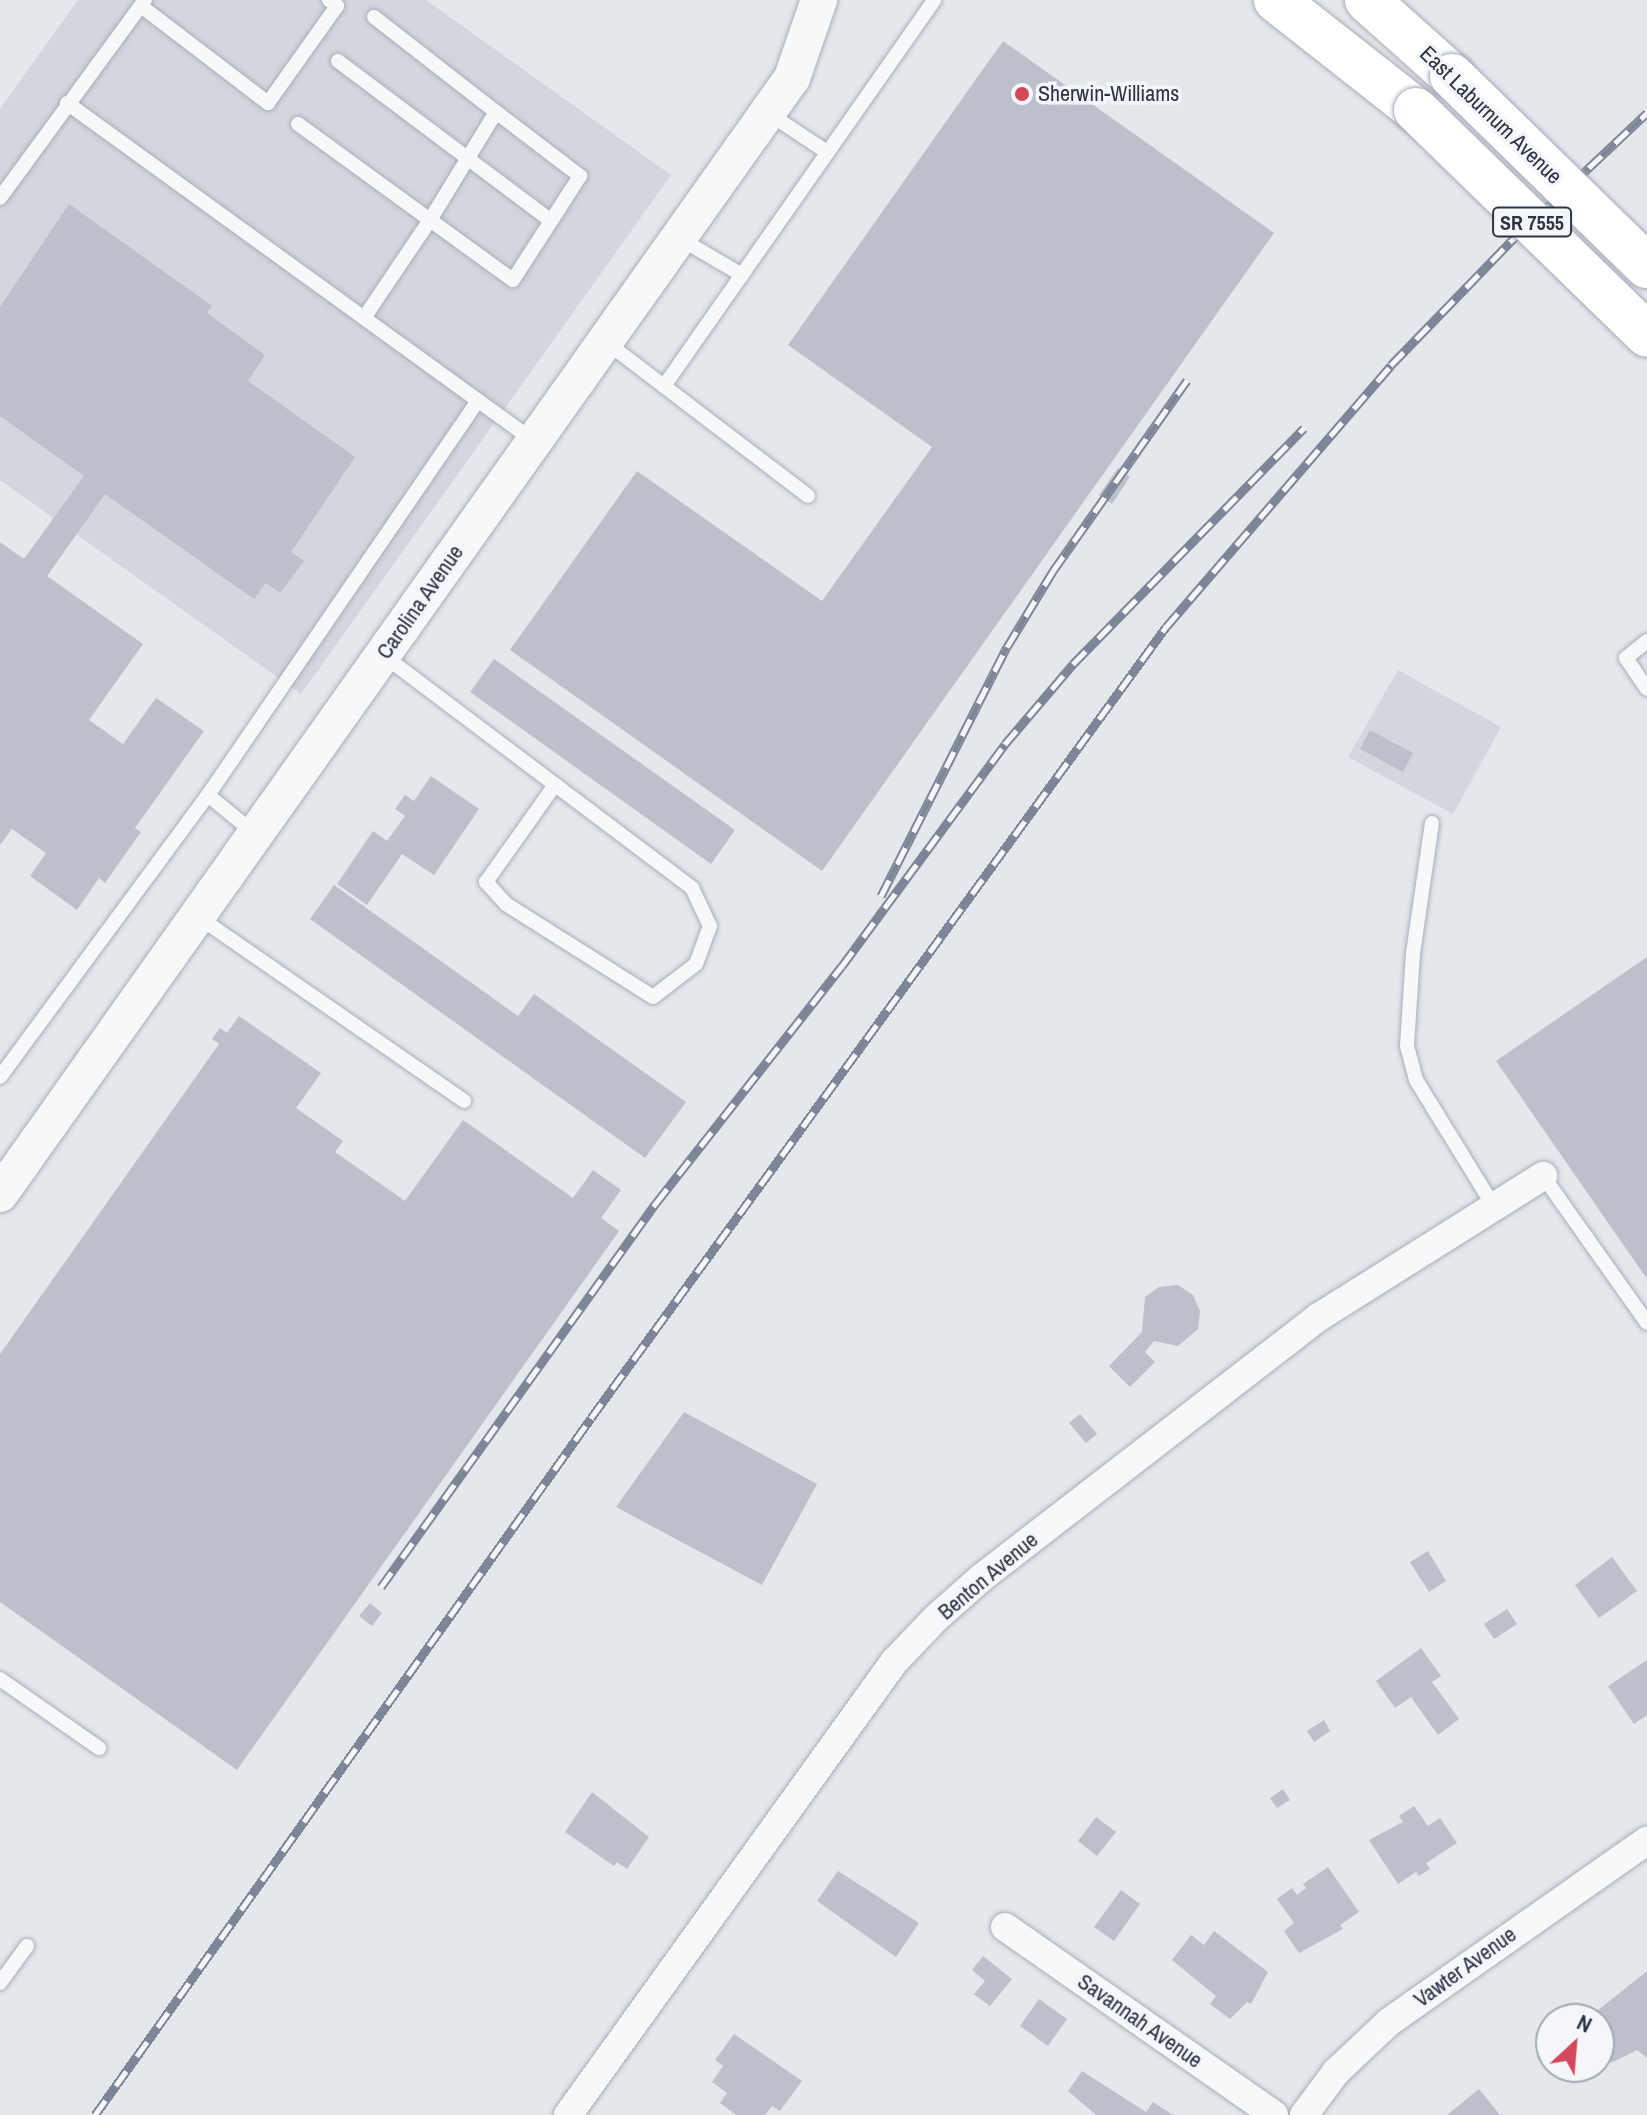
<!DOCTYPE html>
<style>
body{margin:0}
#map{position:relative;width:1647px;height:2115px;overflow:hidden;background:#e4e7ec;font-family:"Archivo Narrow",sans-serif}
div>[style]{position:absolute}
.built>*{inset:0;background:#d2d6de}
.building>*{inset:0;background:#bbc0ca}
.roads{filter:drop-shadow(0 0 2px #a9aeb7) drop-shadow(0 0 2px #a9aeb7)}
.service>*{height:14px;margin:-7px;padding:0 7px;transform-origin:7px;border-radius:7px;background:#f7f8fa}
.minor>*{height:28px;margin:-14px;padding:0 14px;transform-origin:14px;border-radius:14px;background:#f7f8fa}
.tertiary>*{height:36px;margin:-18px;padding:0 18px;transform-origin:18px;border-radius:18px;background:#f7f8fa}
.primary>*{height:44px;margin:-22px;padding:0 22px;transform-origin:22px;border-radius:22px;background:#fff}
.rail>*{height:9px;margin-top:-4.5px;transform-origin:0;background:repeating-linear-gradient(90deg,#f4f6f9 0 18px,#7d8696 0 36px);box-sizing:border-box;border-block:2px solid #7d8696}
.bridges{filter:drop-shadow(0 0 2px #a3abb8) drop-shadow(0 0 2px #a3abb8)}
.primary-bridge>*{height:44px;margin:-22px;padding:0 22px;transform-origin:22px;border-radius:22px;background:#fff}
.dots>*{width:22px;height:22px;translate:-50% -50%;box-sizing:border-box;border:4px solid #f4f6f9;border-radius:50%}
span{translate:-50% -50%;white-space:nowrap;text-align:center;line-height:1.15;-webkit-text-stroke:7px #f4f6f9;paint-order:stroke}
.shield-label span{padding:2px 6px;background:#f4f6f9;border:2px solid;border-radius:6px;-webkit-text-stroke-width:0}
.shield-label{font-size:20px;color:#2b3445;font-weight:700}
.poi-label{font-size:22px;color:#2b3445}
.left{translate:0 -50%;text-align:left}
.street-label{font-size:22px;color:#2b3445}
.north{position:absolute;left:1535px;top:2003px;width:80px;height:80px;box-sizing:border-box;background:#f4f6f9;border:2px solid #a4a8b1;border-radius:50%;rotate:26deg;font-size:22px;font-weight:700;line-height:32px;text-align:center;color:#2b3445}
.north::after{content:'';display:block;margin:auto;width:28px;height:36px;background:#d1495b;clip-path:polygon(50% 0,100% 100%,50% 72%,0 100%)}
</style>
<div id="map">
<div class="built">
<div style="clip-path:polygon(78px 0,426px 0,671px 175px,301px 694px,0 480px,0 109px)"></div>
<div style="clip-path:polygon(1398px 670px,1501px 727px,1453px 814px,1348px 757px)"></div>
</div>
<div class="building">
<div style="clip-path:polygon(1003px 41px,1274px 233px,822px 871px,510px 650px,637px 471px,822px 601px,932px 447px,788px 345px)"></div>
<div style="clip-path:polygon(69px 204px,212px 306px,207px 313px,265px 355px,248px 381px,355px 457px,291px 552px,304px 561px,280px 593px,266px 583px,254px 599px,105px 494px,47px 576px,143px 644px,89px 720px,123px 744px,156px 698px,204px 731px,135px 828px,141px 832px,105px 883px,99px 878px,77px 910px,30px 876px,46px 853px,12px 829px,0 845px,0 542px,24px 559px,84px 476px,0 416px,0 307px)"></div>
<div style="clip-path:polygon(1118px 468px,1130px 477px,1112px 504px,1099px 495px)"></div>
<div style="clip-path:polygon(494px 659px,735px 830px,711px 864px,470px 692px)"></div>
<div style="clip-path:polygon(1370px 730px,1413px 753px,1403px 772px,1360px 749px)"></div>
<div style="clip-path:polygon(431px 776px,479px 809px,434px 875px,402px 854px,367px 905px,337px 884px,373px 831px,387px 841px,405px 816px,395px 809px,405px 795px,414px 801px)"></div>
<div style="clip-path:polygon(334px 885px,518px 1016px,534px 994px,686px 1102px,645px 1158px,310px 919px)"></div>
<div style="clip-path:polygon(1647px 957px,1647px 1279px,1496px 1061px)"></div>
<div style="clip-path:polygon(239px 1016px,321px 1073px,296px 1108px,343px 1141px,335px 1152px,405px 1201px,463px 1120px,573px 1198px,593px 1170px,621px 1190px,601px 1218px,619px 1231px,237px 1770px,0 1602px,0 1354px,219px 1044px,212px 1039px,220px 1028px,227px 1033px)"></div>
<div style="clip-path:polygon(1178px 1285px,1193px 1295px,1200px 1311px,1198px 1329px,1178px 1346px,1154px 1341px,1145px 1352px,1155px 1362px,1130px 1387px,1109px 1366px,1142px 1332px,1145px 1297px,1159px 1287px)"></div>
<div style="clip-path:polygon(684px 1412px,817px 1484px,762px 1585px,616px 1507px)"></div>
<div style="clip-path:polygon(1080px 1414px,1097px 1434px,1086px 1443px,1069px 1423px)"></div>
<div style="clip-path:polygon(1428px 1551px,1446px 1581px,1429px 1592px,1410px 1562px)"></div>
<div style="clip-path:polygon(1612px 1557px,1637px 1591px,1599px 1618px,1575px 1585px)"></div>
<div style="clip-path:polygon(370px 1603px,382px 1613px,372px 1626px,359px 1616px)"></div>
<div style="clip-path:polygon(1507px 1609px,1517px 1624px,1494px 1639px,1484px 1624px)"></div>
<div style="clip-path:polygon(1421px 1648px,1441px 1676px,1432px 1682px,1459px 1719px,1438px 1735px,1411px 1697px,1395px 1708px,1376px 1681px)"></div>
<div style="clip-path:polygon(1647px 1660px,1647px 1715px,1634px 1724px,1608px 1686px)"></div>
<div style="clip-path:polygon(1324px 1720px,1330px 1731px,1314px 1742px,1307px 1731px)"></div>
<div style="clip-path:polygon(1283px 1789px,1290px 1800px,1277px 1808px,1270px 1798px)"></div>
<div style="clip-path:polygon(592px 1792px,649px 1837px,627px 1869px,617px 1862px,614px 1866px,565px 1832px)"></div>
<div style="clip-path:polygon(1414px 1806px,1428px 1826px,1440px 1818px,1457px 1843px,1426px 1863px,1430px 1869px,1419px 1876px,1416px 1872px,1398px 1884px,1369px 1840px,1403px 1822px,1399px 1816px)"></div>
<div style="clip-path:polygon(1096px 1817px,1116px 1832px,1097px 1856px,1078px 1841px)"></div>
<div style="clip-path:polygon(1328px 1867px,1359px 1912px,1340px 1925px,1343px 1929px,1299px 1953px,1284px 1931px,1294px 1923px,1277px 1899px,1292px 1888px,1297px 1895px,1306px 1888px,1303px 1884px)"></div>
<div style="clip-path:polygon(838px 1871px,919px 1923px,896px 1957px,817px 1901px)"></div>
<div style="clip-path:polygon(1121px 1890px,1140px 1904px,1114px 1941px,1094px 1927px)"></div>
<div style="clip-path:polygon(1214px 1931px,1268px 1972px,1251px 2004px,1247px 2002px,1230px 2019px,1210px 2004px,1216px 1996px,1172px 1960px,1191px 1935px,1204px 1945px)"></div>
<div style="clip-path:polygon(983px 1956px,1012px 1979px,990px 2006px,974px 1994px,985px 1981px,972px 1970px)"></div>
<div style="clip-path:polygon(1647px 1971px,1647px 2058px,1637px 2050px,1611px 2063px,1599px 2048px,1599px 2019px,1587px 2019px)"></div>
<div style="clip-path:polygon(1039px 1999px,1067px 2019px,1048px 2046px,1020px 2026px)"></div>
<div style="clip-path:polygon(734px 2034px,802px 2081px,780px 2111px,772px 2106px,765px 2115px,736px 2115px,720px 2103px,727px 2093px,712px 2082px,723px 2066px,715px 2060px)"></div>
<div style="clip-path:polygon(1082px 2071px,1146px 2112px,1153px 2102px,1173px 2115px,1096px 2115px,1068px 2091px)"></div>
<div style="clip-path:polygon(1479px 2089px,1500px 2115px,1447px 2115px)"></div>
</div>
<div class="roads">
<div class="service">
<div style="left:141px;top:6px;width:160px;rotate:37.4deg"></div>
<div style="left:268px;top:103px;width:119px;rotate:-54.6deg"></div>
<div style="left:337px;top:6px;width:10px;rotate:-143deg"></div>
<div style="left:374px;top:17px;width:155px;rotate:37.9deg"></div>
<div style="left:338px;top:61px;width:266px;rotate:36.9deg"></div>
<div style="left:67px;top:103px;width:576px;rotate:35.9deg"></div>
<div style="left:768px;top:113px;width:71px;rotate:33.5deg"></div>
<div style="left:298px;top:124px;width:163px;rotate:36deg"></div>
<div style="left:430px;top:220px;width:102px;rotate:35.9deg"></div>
<div style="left:513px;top:280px;width:124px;rotate:-57.2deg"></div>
<div style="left:580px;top:176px;width:106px;rotate:-142.7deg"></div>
<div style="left:496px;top:112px;width:127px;rotate:121.4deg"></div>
<div style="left:430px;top:220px;width:118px;rotate:124deg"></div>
<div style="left:0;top:198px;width:245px;rotate:-53.8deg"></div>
<div style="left:679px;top:238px;width:73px;rotate:30.4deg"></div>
<div style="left:606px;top:342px;width:254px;rotate:37.3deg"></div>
<div style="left:664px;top:386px;width:471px;rotate:-55deg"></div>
<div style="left:1647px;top:641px;width:27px;rotate:141deg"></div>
<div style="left:1626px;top:658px;width:37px;rotate:56deg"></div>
<div style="left:383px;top:655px;width:387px;rotate:37deg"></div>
<div style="left:692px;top:888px;width:42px;rotate:64.7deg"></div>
<div style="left:710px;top:926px;width:40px;rotate:110.2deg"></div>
<div style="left:696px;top:964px;width:54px;rotate:142.5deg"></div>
<div style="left:653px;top:997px;width:174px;rotate:-147.7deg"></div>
<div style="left:506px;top:904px;width:30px;rotate:-132deg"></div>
<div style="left:486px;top:882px;width:119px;rotate:-54.6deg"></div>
<div style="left:208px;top:795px;width:60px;rotate:39.6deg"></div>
<div style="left:1432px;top:823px;width:131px;rotate:98.3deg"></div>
<div style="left:1413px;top:953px;width:93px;rotate:93.7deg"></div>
<div style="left:1407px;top:1046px;width:35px;rotate:75deg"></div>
<div style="left:1416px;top:1080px;width:147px;rotate:58.4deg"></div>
<div style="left:197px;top:916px;width:325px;rotate:34.7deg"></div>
<div style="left:0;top:1077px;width:350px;rotate:-53.6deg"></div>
<div style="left:208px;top:795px;width:478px;rotate:-55.6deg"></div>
<div style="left:1543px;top:1176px;width:180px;rotate:54.7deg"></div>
<div style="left:0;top:1679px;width:121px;rotate:34.9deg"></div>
<div style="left:0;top:1983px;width:46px;rotate:-53.9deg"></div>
</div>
<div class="minor">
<div style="left:1005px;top:1927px;width:328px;rotate:34.9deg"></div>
<div style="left:568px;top:2115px;width:558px;rotate:-54.26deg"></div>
<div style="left:894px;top:1662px;width:61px;rotate:-46.3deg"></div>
<div style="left:936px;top:1618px;width:60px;rotate:-41.6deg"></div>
<div style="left:981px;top:1578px;width:427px;rotate:-37.7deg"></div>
<div style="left:1319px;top:1317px;width:265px;rotate:-32.2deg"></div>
<div style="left:1304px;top:2115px;width:54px;rotate:-53.3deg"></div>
<div style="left:1336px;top:2072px;width:73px;rotate:-43.3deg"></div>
<div style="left:1389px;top:2022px;width:315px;rotate:-35.1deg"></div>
</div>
<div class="tertiary">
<div style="left:0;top:1194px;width:1368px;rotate:-54.64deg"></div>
<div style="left:792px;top:78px;width:83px;rotate:-70.9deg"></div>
</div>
<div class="primary">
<div style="left:1276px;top:0;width:178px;rotate:38.2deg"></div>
<div style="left:1367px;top:0;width:114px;rotate:41.8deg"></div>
</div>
</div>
<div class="rail">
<div style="left:881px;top:896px;width:279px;rotate:-63.2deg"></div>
<div style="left:1007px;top:647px;width:89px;rotate:-58.8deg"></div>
<div style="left:1053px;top:571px;width:233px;rotate:-54.9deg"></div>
<div style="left:381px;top:1587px;width:472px;rotate:-54.4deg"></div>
<div style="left:656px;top:1203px;width:301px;rotate:-51.9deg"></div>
<div style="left:842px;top:966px;width:275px;rotate:-53.7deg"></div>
<div style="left:1005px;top:744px;width:105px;rotate:-49.6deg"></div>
<div style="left:1073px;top:664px;width:330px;rotate:-45.6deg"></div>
<div style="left:95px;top:2115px;width:855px;rotate:-54.56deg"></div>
<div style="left:591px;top:1418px;width:978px;rotate:-53.99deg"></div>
<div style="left:1166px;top:627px;width:345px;rotate:-49.3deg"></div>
<div style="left:1391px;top:365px;width:171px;rotate:-45.9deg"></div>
<div style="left:1510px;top:242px;width:188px;rotate:-43.3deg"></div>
</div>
<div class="bridges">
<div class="primary-bridge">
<div style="left:1452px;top:76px;width:272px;rotate:44.3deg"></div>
<div style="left:1416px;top:110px;width:322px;rotate:44.2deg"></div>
</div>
</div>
<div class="dots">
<div style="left:1022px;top:94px;background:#d1495b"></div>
</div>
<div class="shield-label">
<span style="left:1532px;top:222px">SR 7555</span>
</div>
<div class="poi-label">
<span class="left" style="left:1038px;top:94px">Sherwin-Williams</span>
</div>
<div class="street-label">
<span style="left:1491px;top:115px;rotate:44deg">East Laburnum Avenue</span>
<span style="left:420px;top:602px;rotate:-55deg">Carolina Avenue</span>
<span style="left:988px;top:1576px;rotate:-40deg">Benton Avenue</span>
<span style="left:1465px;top:1967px;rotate:-36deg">Vawter Avenue</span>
<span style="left:1140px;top:2021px;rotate:35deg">Savannah Avenue</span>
</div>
<div class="north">N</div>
</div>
